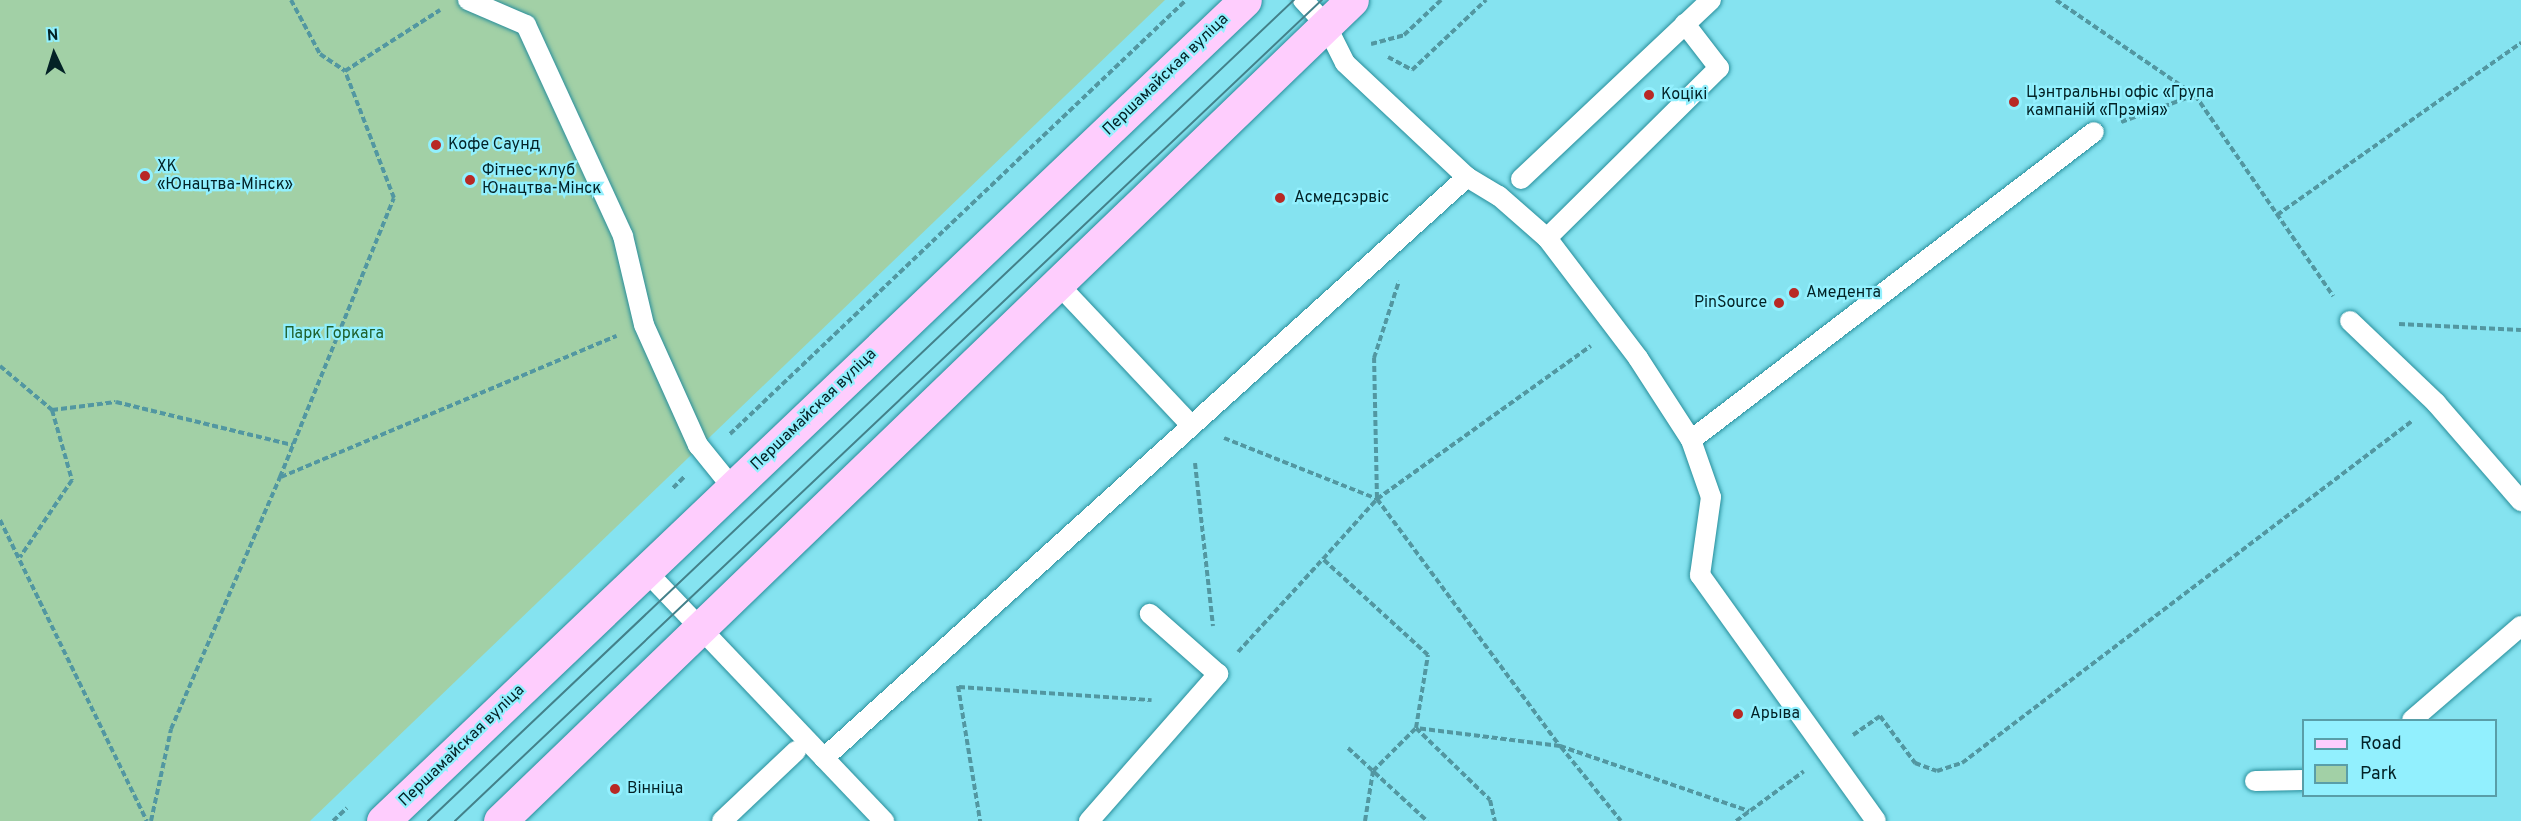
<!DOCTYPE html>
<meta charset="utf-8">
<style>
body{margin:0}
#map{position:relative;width:2521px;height:821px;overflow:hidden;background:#85e3f0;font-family:Overpass,sans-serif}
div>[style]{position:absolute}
.green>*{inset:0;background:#a2d0a6}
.path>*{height:4px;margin-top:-2px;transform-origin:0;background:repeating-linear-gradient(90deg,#5297a1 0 6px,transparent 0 9px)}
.roads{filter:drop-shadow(0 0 2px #288e9b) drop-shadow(0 0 2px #288e9b)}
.service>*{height:20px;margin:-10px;padding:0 10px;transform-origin:10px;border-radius:10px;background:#fff}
.primary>*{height:33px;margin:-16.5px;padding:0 16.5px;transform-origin:16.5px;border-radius:16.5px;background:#fecdfd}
.tram>*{height:1.5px;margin:-0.75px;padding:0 0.75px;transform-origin:0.75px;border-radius:0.75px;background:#43818a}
.dots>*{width:16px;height:16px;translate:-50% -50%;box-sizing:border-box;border:3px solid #92f0fe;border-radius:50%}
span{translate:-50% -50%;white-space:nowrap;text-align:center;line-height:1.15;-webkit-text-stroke:4.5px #92f0fe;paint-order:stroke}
.street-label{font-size:16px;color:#032226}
.poi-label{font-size:16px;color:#032226}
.left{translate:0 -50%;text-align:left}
.right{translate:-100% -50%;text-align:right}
.park-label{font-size:16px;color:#1f602d}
.legend{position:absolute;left:2302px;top:719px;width:195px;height:78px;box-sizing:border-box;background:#92f0fe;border:2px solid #599ea8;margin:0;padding:8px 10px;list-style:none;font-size:18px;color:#032226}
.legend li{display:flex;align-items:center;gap:12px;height:30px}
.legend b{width:30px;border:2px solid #599ea8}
.north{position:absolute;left:24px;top:24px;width:60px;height:60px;-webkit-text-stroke:4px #92f0fe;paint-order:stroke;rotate:356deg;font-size:16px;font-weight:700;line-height:24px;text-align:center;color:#032226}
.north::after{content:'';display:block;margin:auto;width:21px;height:27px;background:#032226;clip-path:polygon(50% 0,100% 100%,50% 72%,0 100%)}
</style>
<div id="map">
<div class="green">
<div style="clip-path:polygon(0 0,1165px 0,310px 821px,0 821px)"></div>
</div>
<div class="path">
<div style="left:291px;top:0;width:61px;rotate:61.8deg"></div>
<div style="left:320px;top:54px;width:30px;rotate:34deg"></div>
<div style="left:2056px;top:0;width:168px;rotate:34.4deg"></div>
<div style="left:1371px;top:44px;width:34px;rotate:-15deg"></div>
<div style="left:1404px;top:35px;width:51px;rotate:-43.4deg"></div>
<div style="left:1388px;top:57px;width:27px;rotate:28deg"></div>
<div style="left:1412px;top:70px;width:102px;rotate:-43.4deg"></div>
<div style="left:2121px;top:122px;width:79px;rotate:-20deg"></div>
<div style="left:2195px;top:95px;width:244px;rotate:55.5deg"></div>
<div style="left:2277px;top:215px;width:299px;rotate:-35.2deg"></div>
<div style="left:2399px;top:324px;width:122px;rotate:2.8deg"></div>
<div style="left:0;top:366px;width:68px;rotate:40.2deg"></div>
<div style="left:52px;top:410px;width:73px;rotate:74.1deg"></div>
<div style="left:72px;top:480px;width:93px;rotate:124deg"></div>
<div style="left:52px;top:410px;width:64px;rotate:-7.1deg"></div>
<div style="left:116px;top:402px;width:182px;rotate:13.7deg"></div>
<div style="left:730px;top:434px;width:628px;rotate:-43.58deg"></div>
<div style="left:1224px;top:438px;width:165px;rotate:21.7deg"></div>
<div style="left:1195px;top:463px;width:164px;rotate:83.7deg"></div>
<div style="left:281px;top:477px;width:364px;rotate:-22.8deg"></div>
<div style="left:673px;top:488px;width:17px;rotate:-45deg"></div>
<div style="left:1377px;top:498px;width:140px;rotate:-91.2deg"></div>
<div style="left:1374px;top:358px;width:81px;rotate:-72deg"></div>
<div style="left:1377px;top:499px;width:263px;rotate:-35.6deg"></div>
<div style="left:0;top:520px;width:335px;rotate:64deg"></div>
<div style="left:1238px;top:652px;width:126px;rotate:-47.6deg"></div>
<div style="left:1323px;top:559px;width:81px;rotate:-48deg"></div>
<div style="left:1377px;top:499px;width:307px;rotate:53.5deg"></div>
<div style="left:1560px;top:746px;width:145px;rotate:-172.9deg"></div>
<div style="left:1416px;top:728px;width:74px;rotate:-80.7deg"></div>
<div style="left:1428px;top:655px;width:142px;rotate:-137.6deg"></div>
<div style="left:958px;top:686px;width:137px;rotate:80.7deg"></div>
<div style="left:959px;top:687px;width:193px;rotate:3.9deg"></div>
<div style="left:1853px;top:735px;width:33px;rotate:-35deg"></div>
<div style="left:1880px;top:716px;width:59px;rotate:53.3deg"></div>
<div style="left:1915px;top:763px;width:23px;rotate:20deg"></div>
<div style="left:1937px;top:771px;width:26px;rotate:-18deg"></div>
<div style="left:1962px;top:763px;width:565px;rotate:-37.23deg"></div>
<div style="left:1560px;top:746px;width:200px;rotate:19deg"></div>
<div style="left:1561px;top:747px;width:95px;rotate:51deg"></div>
<div style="left:1348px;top:748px;width:108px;rotate:42.7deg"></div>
<div style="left:151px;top:821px;width:94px;rotate:-77.7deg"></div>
<div style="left:171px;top:729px;width:275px;rotate:-66.6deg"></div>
<div style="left:280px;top:477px;width:301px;rotate:-67.8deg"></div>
<div style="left:394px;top:198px;width:136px;rotate:-111.1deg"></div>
<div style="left:345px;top:71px;width:113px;rotate:-32.7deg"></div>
<div style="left:333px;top:821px;width:19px;rotate:-43deg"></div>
<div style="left:1365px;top:821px;width:51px;rotate:-80.9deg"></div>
<div style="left:1373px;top:771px;width:61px;rotate:-45deg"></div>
<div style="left:1416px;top:728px;width:103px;rotate:44.2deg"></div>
<div style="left:1490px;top:800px;width:22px;rotate:77deg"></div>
<div style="left:1736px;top:821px;width:84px;rotate:-36.3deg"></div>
</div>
<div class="roads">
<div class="service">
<div style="left:468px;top:0;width:63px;rotate:23.3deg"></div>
<div style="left:526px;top:25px;width:232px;rotate:65.3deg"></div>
<div style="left:623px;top:236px;width:91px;rotate:76.7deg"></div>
<div style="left:644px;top:325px;width:132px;rotate:65.8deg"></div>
<div style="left:698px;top:445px;width:54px;rotate:51deg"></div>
<div style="left:1303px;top:0;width:34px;rotate:47deg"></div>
<div style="left:1326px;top:25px;width:42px;rotate:63.4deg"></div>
<div style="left:1345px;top:63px;width:167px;rotate:43.1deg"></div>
<div style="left:1467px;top:177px;width:37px;rotate:31deg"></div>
<div style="left:1499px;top:196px;width:64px;rotate:41.2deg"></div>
<div style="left:1547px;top:238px;width:151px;rotate:52.8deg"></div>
<div style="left:1638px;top:358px;width:98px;rotate:57.1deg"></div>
<div style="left:1691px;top:440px;width:60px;rotate:70.7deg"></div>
<div style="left:1711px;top:497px;width:79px;rotate:98deg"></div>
<div style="left:1700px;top:575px;width:302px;rotate:54.4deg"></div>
<div style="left:1521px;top:179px;width:261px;rotate:-43.3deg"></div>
<div style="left:1547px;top:238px;width:242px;rotate:-44.7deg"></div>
<div style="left:1719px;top:68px;width:56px;rotate:-127.7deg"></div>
<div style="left:1057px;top:283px;width:195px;rotate:46.7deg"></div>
<div style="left:2350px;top:321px;width:119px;rotate:43.6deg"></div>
<div style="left:2436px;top:403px;width:130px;rotate:49.1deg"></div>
<div style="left:1691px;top:440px;width:507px;rotate:-37.39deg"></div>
<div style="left:645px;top:570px;width:347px;rotate:46.4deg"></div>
<div style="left:2412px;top:720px;width:144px;rotate:-40.8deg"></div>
<div style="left:824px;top:758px;width:867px;rotate:-42.1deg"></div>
<div style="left:2255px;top:781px;width:49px;rotate:-1.2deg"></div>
<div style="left:722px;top:821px;width:102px;rotate:-43.4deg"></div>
<div style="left:1089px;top:821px;width:196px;rotate:-48.7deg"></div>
<div style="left:1218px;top:674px;width:91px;rotate:-138.6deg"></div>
</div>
<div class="primary">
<div style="left:383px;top:821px;width:1190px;rotate:-43.6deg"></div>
<div style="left:500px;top:821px;width:1183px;rotate:-43.94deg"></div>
</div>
</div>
<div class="tram">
<div style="left:428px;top:821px;width:1193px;rotate:-43.47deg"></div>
<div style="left:455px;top:821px;width:1194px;rotate:-43.44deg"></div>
</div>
<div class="dots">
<div style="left:1649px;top:95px;background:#b82925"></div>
<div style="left:2014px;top:102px;background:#b82925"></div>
<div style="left:436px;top:145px;background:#b82925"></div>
<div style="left:145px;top:176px;background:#b82925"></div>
<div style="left:470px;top:180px;background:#b82925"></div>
<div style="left:1280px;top:198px;background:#b82925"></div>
<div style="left:1794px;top:293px;background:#b82925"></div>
<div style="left:1779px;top:303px;background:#b82925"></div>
<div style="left:1738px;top:714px;background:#b82925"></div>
<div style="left:615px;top:789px;background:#b82925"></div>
</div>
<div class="street-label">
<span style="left:1166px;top:75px;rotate:-44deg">Першамайская вуліца</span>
<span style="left:814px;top:410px;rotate:-44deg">Першамайская вуліца</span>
<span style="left:462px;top:746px;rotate:-44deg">Першамайская вуліца</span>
</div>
<div class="poi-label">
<span class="left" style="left:2026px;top:102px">Цэнтральны офіс «Група<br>кампаній «Прэмія»</span>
<span class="left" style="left:1661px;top:95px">Коцікі</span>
<span class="left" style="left:448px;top:145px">Кофе Саунд</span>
<span class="left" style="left:157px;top:176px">ХК<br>«Юнацтва-Мінск»</span>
<span class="left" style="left:482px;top:180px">Фітнес-клуб<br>Юнацтва-Мінск</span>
<span class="left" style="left:1294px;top:198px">Асмедсэрвіс</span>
<span class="left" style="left:1806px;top:293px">Амедента</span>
<span class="right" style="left:1767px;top:303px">PinSource</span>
<span class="left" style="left:1750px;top:714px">Арыва</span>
<span class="left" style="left:627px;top:789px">Вінніца</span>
</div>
<div class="park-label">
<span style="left:334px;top:334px">Парк Горкага</span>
</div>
<ul class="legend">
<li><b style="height:8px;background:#fecdfd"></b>Road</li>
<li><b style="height:16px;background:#a2d0a6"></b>Park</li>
</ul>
<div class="north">N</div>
</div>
